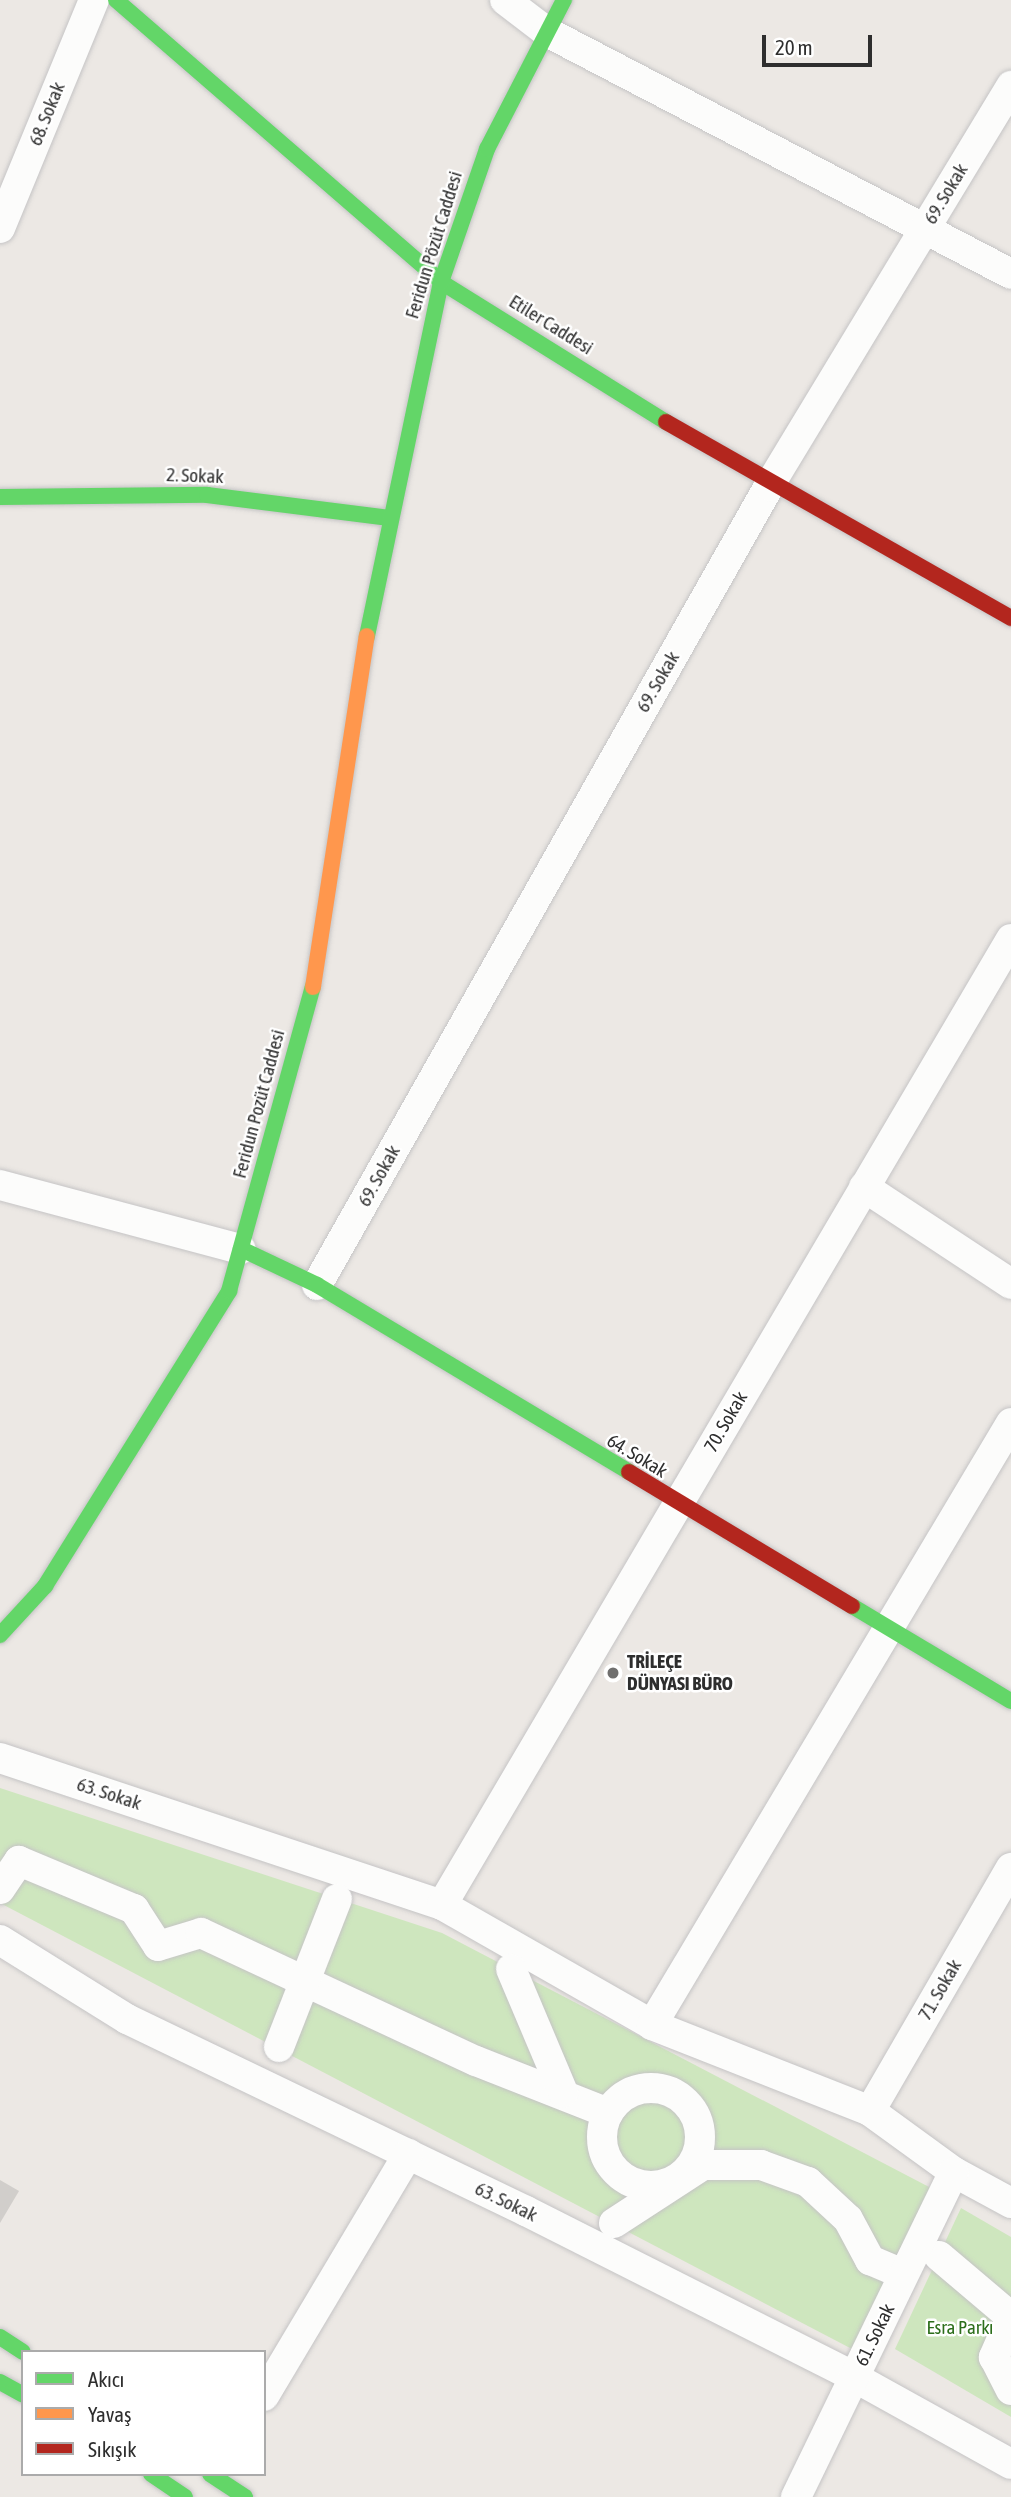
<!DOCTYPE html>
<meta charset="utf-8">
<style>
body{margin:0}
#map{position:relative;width:1011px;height:2497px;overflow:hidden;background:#ece8e4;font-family:"Asap Condensed",sans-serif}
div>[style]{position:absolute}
.green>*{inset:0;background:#cee6be}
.building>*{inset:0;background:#d1cecb}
.roads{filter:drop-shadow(0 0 2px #c5c4c5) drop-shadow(0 0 2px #c5c4c5)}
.street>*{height:30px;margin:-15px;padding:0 15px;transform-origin:15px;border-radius:15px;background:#fcfcfb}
.street>.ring{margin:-15px;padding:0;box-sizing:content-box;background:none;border:30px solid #fcfcfb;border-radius:50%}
.fast>*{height:16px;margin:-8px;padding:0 8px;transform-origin:8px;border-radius:8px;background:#63d668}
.slow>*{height:16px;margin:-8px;padding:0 8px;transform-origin:8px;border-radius:8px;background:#ff974d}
.jam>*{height:16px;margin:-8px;padding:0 8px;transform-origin:8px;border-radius:8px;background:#b3261e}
.dots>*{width:19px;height:19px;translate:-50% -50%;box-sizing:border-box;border:4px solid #fff;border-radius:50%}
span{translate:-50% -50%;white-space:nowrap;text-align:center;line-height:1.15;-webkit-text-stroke:5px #fff;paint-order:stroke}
.street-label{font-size:19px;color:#2e2e2e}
.poi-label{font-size:19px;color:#2e2e2e;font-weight:700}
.left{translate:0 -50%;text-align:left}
.park-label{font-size:19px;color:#2c6e1b}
.legend{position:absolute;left:21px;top:2350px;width:245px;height:126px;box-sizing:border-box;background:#fff;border:2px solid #ababab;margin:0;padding:9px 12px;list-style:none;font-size:21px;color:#2e2e2e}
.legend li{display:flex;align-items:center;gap:14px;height:35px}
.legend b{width:35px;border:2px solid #ababab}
.scale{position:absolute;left:762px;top:35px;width:110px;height:32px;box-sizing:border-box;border:4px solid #2e2e2e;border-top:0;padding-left:9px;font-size:21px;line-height:24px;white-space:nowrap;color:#2e2e2e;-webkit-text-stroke:5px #fff;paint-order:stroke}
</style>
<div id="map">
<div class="green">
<div style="clip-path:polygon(0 1788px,442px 1933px,931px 2188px,852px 2349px,0 1903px)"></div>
<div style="clip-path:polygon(961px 2208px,1011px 2237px,1011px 2417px,895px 2349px)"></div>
</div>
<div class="building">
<div style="clip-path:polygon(0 2180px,19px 2191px,0 2223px)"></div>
</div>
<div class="roads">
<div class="street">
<div style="left:505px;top:0;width:53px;rotate:37.3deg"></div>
<div style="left:547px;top:32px;width:523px;rotate:27.54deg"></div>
<div style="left:0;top:228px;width:247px;rotate:-67.6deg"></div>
<div style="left:0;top:1185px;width:249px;rotate:14.9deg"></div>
<div style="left:864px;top:1187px;width:176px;rotate:33.4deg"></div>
<div style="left:317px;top:1285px;width:918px;rotate:-60.5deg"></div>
<div style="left:769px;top:486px;width:468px;rotate:-58.8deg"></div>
<div style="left:0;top:1758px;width:466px;rotate:18.4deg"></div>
<div style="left:442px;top:1905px;width:242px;rotate:29.7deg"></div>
<div style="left:652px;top:2025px;width:234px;rotate:21.5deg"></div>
<div style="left:870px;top:2111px;width:104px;rotate:36deg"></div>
<div style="left:954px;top:2172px;width:65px;rotate:28.5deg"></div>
<div style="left:0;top:1889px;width:34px;rotate:-56deg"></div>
<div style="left:19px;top:1861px;width:125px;rotate:22.7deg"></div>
<div style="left:134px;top:1909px;width:44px;rotate:57deg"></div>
<div style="left:158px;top:1946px;width:45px;rotate:-16.8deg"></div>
<div style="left:201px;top:1933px;width:303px;rotate:25deg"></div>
<div style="left:476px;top:2061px;width:142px;rotate:21.5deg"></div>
<div style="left:442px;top:1905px;width:1121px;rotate:-59.5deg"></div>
<div style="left:0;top:1940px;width:150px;rotate:31.9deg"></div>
<div style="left:127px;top:2019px;width:443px;rotate:25.7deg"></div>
<div style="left:526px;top:2211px;width:368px;rotate:26.8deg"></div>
<div style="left:854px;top:2377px;width:179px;rotate:29deg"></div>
<div style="left:511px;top:1969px;width:134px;rotate:67.1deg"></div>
<div style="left:652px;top:2025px;width:701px;rotate:-59.19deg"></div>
<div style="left:279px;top:2047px;width:159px;rotate:-68.6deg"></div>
<div class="ring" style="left:602px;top:2088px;width:68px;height:68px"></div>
<div style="left:870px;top:2111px;width:281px;rotate:-59.9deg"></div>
<div style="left:614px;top:2223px;width:106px;rotate:-33.1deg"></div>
<div style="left:703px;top:2165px;width:58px"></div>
<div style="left:761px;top:2165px;width:50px;rotate:19.9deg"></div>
<div style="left:808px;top:2182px;width:54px;rotate:42.8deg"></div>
<div style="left:848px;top:2219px;width:47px;rotate:61.8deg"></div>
<div style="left:870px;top:2260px;width:23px;rotate:23deg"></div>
<div style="left:939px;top:2256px;width:94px;rotate:40.3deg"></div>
<div style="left:1011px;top:2318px;width:43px;rotate:113.6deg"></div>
<div style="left:994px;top:2357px;width:37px;rotate:63deg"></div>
<div style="left:264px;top:2396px;width:282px;rotate:-59.2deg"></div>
<div style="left:796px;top:2497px;width:361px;rotate:-64.1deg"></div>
</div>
<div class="fast">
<div style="left:116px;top:0;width:430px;rotate:40.9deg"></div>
<div style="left:441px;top:282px;width:265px;rotate:31.9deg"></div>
<div style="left:0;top:497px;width:207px;rotate:-0.6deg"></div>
<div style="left:207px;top:495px;width:182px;rotate:7.2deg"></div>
<div style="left:367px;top:636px;width:362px;rotate:-78.2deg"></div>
<div style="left:441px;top:282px;width:141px;rotate:-70.9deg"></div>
<div style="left:487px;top:149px;width:168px;rotate:-62.7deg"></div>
<div style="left:241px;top:1249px;width:84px;rotate:25.3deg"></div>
<div style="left:317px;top:1285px;width:364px;rotate:30.9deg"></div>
<div style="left:852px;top:1606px;width:185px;rotate:30.9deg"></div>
<div style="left:0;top:1635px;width:67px;rotate:-47.4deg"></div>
<div style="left:45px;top:1586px;width:348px;rotate:-58deg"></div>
<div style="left:229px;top:1291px;width:315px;rotate:-74.6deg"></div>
<div style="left:0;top:2337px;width:27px;rotate:33deg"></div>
<div style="left:0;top:2382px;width:26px;rotate:29deg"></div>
<div style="left:151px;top:2474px;width:41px;rotate:34.1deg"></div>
<div style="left:210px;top:2474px;width:42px;rotate:33.3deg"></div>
</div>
<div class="slow">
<div style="left:313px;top:987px;width:355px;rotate:-81.3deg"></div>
</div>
<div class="jam">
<div style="left:666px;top:422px;width:397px;rotate:29.6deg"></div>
<div style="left:629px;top:1472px;width:260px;rotate:31deg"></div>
</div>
</div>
<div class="dots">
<div style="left:613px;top:1673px;background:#706f6e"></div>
</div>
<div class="street-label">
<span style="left:47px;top:114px;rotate:-68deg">68. Sokak</span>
<span style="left:946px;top:194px;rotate:-59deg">69. Sokak</span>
<span style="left:434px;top:245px;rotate:-73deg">Feridun Pözüt Caddesi</span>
<span style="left:551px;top:325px;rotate:32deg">Etiler Caddesi</span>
<span style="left:195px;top:476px;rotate:2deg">2. Sokak</span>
<span style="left:658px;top:682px;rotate:-60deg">69. Sokak</span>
<span style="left:259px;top:1104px;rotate:-75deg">Feridun Pozüt Caddesi</span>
<span style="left:379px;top:1176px;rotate:-61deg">69. Sokak</span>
<span style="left:726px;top:1422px;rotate:-60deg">70. Sokak</span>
<span style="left:637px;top:1456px;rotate:31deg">64. Sokak</span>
<span style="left:109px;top:1794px;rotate:18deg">63. Sokak</span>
<span style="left:940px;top:1990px;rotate:-60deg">71. Sokak</span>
<span style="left:506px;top:2202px;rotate:26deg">63. Sokak</span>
<span style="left:875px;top:2335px;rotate:-64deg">61. Sokak</span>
</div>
<div class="poi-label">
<span class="left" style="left:627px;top:1673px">TRİLEÇE<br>DÜNYASI BÜRO</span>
</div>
<div class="park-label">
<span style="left:960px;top:2328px">Esra Parkı</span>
</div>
<ul class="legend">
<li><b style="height:9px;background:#63d668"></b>Akıcı</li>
<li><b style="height:9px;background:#ff974d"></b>Yavaş</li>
<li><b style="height:9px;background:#b3261e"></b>Sıkışık</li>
</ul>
<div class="scale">20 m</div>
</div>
